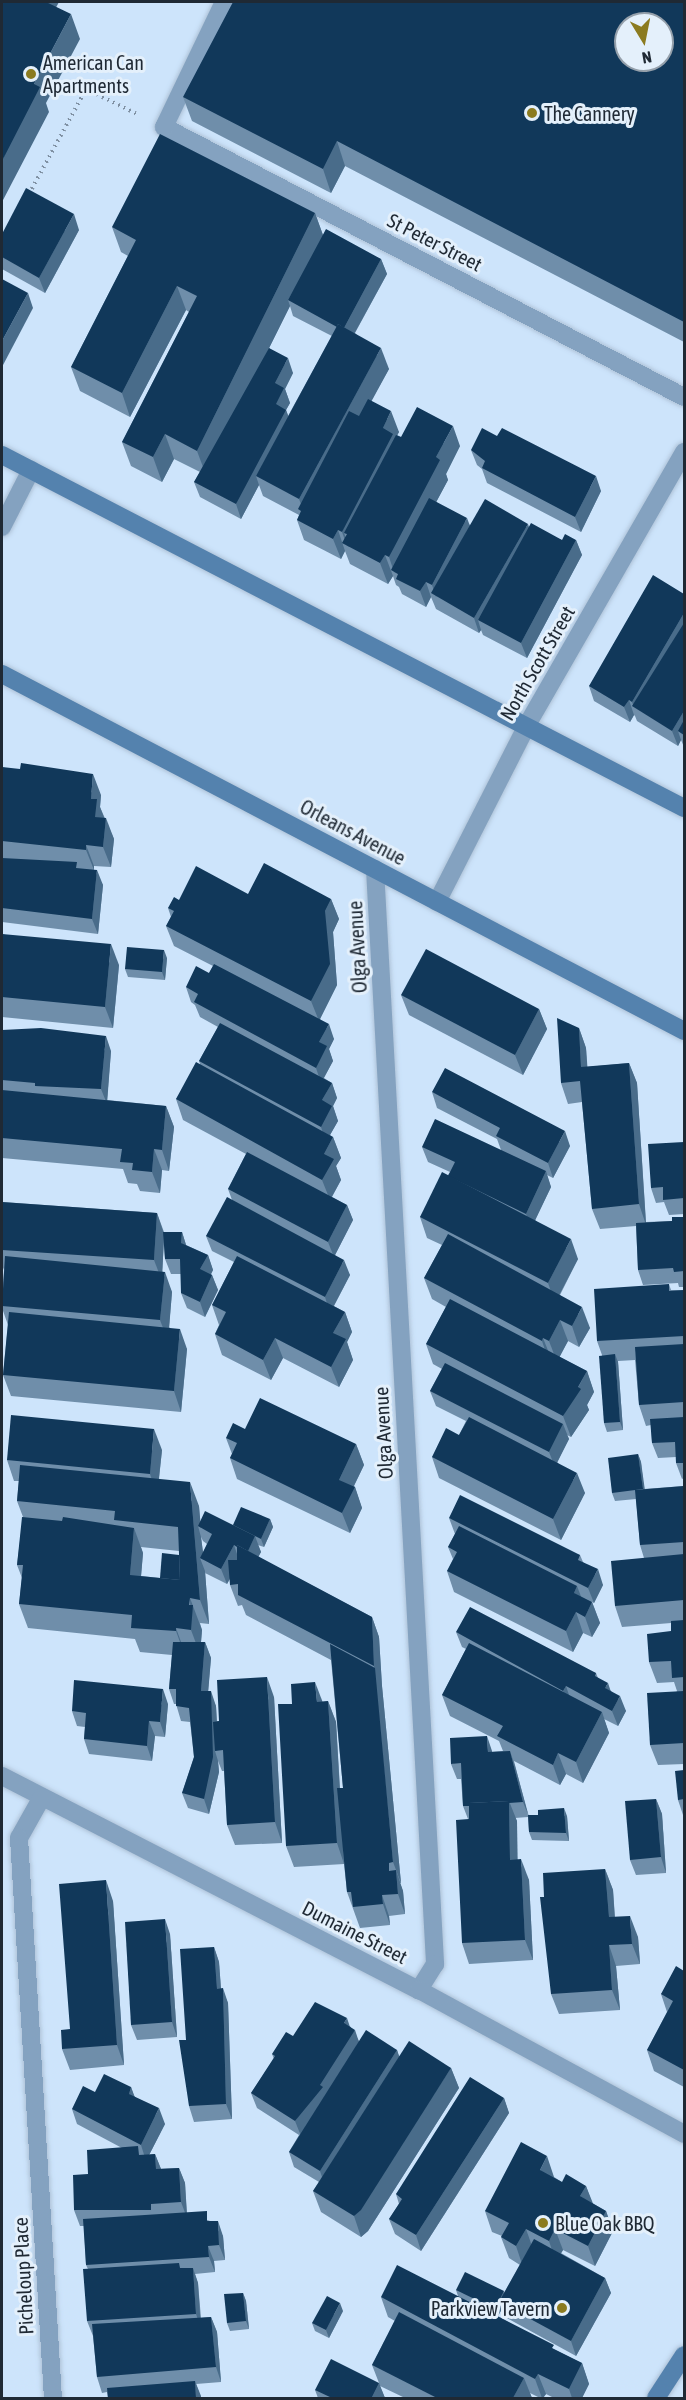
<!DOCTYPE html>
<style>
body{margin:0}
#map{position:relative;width:686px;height:2400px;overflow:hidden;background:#cde4fb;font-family:"Asap Condensed",sans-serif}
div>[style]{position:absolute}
.path>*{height:4px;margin-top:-2px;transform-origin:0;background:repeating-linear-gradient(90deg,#7f90a2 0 1.5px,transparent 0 6px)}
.roads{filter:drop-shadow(0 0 2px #aec2d7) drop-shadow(0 0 2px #aec2d7)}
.lane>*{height:18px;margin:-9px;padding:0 9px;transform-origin:9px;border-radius:9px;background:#84a2c0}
.street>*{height:18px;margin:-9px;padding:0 9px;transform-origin:9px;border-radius:9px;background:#84a2c0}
.secondary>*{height:18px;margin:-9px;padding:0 9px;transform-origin:9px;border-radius:9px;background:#5482ae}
.wall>*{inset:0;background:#6f8eaa}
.shaded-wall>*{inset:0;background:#496c8a}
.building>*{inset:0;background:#11385a}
.dots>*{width:16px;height:16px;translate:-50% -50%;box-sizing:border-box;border:3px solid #e4f0fb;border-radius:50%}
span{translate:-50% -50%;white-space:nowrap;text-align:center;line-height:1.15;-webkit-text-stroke:6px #e4f0fb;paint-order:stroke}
.poi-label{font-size:20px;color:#1f2934}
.left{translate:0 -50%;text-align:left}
.right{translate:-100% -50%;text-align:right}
.street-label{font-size:20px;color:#1f2934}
.frame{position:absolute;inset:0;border:3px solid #1f2934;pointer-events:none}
.north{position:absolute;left:614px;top:12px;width:60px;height:60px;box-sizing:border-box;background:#e4f0fb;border:2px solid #95a0ab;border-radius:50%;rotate:170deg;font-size:16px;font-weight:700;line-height:24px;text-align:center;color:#1f2934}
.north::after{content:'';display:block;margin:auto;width:21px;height:27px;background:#8b7b20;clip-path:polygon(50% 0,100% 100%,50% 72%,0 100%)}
</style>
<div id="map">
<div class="path">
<div style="left:29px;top:194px;width:119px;rotate:-61.5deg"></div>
<div style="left:86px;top:89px;width:59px;rotate:26.1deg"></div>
</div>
<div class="roads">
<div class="lane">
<div style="left:164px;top:127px;width:586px;rotate:27.44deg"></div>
</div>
<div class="street">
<div style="left:164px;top:127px;width:139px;rotate:-64.4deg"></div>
<div style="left:2px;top:527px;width:64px;rotate:-63deg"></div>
<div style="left:375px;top:869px;width:1097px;rotate:86.86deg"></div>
<div style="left:435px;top:1964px;width:31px;rotate:122deg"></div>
<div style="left:437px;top:902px;width:199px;rotate:-63deg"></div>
<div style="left:527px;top:725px;width:315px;rotate:-60.1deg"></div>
<div style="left:2px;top:1776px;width:469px;rotate:27.2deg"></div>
<div style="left:419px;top:1990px;width:302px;rotate:28.5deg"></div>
<div style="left:42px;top:1797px;width:47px;rotate:119.3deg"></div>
<div style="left:19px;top:1838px;width:561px;rotate:86.53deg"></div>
</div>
<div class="secondary">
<div style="left:2px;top:455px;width:768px;rotate:27.37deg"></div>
<div style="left:2px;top:674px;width:770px;rotate:27.63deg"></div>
<div style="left:656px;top:2398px;width:51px;rotate:-56.9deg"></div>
</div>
</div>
<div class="wall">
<div style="clip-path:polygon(684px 2px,684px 342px,345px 166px,331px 193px,192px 121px,183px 97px)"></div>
<div style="clip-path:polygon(evenodd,315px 213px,323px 235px,381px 259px,387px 274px,355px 333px,389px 369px,371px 401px,399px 432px,397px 435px,401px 437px,460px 446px,446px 474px,448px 480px,436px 502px,470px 525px,529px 527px,562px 540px,576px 540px,582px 555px,527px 658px,483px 635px,481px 630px,479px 633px,436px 609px,431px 597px,426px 607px,402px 594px,399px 587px,396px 585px,393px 576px,388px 584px,350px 564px,345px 551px,341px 559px,304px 540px,297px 520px,299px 515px,263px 496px,259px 485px,241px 519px,200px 497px,194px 482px,200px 472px,174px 459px,162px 482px,131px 466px,122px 442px,189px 312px,186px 310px,130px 417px,80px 391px,71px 367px,128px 256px,121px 252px,112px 227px,315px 213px,290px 306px,293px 316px,332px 336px,288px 416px,286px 410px,290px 403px,285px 389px,293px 373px,269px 348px,290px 306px)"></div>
<div style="clip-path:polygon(79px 230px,45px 293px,2px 269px,2px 234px)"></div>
<div style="clip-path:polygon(471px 450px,601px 491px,581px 532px,487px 483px,482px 469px,477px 465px)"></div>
<div style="clip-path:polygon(684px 594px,684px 747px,681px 740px,678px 746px,637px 721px,635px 716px,634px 715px,630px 722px,594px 701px,589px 686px)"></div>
<div style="clip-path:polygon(2px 767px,101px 795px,100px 807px,114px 839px,111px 867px,94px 866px,94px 870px,103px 885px,98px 934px,2px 922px)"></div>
<div style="clip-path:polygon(248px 894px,331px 899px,339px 919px,333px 932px,337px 985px,320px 1019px,334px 1039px,329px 1049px,333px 1061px,324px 1078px,332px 1083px,337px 1098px,333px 1106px,338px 1121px,330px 1135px,333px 1137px,341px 1158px,336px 1166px,341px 1180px,332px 1197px,347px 1205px,353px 1220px,335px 1255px,350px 1275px,334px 1306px,345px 1312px,352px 1332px,347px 1342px,353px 1360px,339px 1387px,283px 1358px,271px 1380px,222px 1355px,215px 1334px,219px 1325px,212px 1305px,234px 1262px,212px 1251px,206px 1236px,232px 1200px,228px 1189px,246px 1154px,183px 1120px,176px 1099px,200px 1064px,199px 1061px,218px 1027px,200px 1017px,195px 1005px,191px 1002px,186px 987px,209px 973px,213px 966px,174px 946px,166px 926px,171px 917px,168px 908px,179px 900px)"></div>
<div style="clip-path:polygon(2px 934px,119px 965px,113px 1028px,2px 1017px)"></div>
<div style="clip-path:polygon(167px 958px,165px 980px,128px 977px,125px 969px)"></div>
<div style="clip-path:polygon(401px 995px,539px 1009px,547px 1029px,523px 1075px,409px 1015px)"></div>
<div style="clip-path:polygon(579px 1028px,586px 1048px,587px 1067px,629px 1063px,637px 1083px,646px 1222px,672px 1221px,684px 1217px,684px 1287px,679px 1287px,678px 1283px,643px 1285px,638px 1270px,636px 1226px,600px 1229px,592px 1209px,582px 1102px,568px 1104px,561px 1083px)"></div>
<div style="clip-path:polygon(2px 1040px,111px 1051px,107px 1100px,166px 1106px,174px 1127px,169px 1171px,162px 1170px,160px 1193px,140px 1191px,137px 1184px,128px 1183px,123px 1169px,2px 1158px)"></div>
<div style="clip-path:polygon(432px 1092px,570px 1146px,553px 1178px,547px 1175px,551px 1187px,535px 1220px,578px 1259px,560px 1295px,590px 1328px,579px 1347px,568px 1341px,559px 1357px,587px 1371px,594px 1392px,587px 1405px,589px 1410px,571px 1437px,567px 1435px,569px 1439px,557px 1462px,585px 1493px,561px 1540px,439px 1478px,432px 1457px,459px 1435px,466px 1421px,436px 1406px,430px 1391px,442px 1369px,433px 1364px,426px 1344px,446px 1307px,432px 1299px,424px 1278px,442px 1245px,427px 1238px,420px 1217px,450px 1172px,428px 1162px,422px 1147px,501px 1150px,497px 1139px,437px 1108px)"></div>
<div style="clip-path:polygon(684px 1142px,684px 1214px,669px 1215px,664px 1202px,656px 1203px,651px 1188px)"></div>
<div style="clip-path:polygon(2px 1202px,157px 1213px,164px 1232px,182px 1232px,186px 1245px,208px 1255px,213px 1270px,211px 1274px,212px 1275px,218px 1290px,205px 1317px,187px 1308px,181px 1293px,181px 1274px,171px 1274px,165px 1259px,164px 1243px,162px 1271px,172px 1292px,169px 1327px,187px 1349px,181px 1412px,11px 1396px,3px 1375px,8px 1325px,2px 1308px,2px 1296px,4px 1270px,2px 1265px)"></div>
<div style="clip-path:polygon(669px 1284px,671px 1290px,684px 1290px,684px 1478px,682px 1479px,676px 1463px,676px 1457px,658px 1458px,652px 1443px,651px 1425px,646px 1426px,639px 1405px,635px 1360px,618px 1361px,623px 1430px,607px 1432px,604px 1423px,602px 1355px,597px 1341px)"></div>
<div style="clip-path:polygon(245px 1429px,356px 1444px,364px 1465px,354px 1486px,355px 1487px,362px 1508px,350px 1533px,237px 1479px,230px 1458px,232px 1454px,226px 1438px)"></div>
<div style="clip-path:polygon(evenodd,162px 1450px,159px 1479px,199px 1506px,200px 1522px,233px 1525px,270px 1519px,273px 1527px,264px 1547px,258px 1545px,261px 1552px,258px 1557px,372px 1617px,379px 1637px,382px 1686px,401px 1883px,400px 1883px,403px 1891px,405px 1914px,389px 1916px,390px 1925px,360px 1928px,347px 1892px,344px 1864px,294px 1867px,286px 1846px,322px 1702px,328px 1701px,336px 1722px,340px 1788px,343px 1788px,331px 1660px,246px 1615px,242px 1605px,238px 1606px,230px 1585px,230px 1579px,227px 1584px,205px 1573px,205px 1571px,209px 1624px,200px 1623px,202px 1630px,201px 1642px,205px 1642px,211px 1658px,208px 1691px,216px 1706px,217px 1721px,219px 1721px,274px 1697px,282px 1843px,235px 1845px,227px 1825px,224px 1771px,222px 1771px,218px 1761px,219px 1772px,209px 1814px,188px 1808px,182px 1793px,194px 1757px,190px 1722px,181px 1721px,176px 1704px,174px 1704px,169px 1689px,172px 1655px,140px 1652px,135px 1639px,28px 1628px,19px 1604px,22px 1578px,17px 1565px,23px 1517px,17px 1501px,19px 1481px,14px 1481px,7px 1460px,162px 1450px,201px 1537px,203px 1541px,207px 1544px,203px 1553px,201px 1537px,162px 1450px,141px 1547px,179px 1551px,179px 1555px,160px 1578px,141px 1576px,143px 1553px,141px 1547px)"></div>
<div style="clip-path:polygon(638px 1454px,641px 1462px,644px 1489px,684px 1486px,684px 1764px,658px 1765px,650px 1745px,677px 1691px,674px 1682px,657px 1683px,649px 1662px,671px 1631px,671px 1623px,622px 1627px,615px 1606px,644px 1558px,640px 1545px,636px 1499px,615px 1501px,612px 1493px)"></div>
<div style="clip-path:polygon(449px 1518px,580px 1555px,583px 1562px,603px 1585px,594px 1603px,581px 1596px,592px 1602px,600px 1623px,592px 1637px,583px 1633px,573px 1652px,454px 1592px,447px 1571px,453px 1559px,448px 1547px,455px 1534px)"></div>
<div style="clip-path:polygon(456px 1632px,596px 1673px,598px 1678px,611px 1691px,626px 1711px,618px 1726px,604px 1719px,609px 1733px,583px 1783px,566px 1774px,560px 1785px,514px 1761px,528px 1815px,567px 1816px,569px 1841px,532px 1840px,529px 1832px,528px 1817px,515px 1818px,517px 1821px,517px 1859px,529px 1880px,533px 1960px,469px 1964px,462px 1943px,468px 1819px,463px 1806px,461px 1779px,457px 1779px,451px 1764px,492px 1752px,503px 1751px,499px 1741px,450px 1716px,442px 1695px,466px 1649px,462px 1647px)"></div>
<div style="clip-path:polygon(168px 1704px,165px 1737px,155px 1736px,152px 1761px,89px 1754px,84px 1739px,85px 1727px,77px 1726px,72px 1711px)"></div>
<div style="clip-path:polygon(684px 1770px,684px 1815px,683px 1815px,678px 1800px)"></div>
<div style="clip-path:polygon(656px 1799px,662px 1814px,666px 1873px,636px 1875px,630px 1860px)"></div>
<div style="clip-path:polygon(605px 1869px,613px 1890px,615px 1917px,638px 1937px,640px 1964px,616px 1966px,620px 2010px,559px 2014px,551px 1994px)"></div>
<div style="clip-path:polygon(113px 1901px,124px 2065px,70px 2070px,62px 2049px,70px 2029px)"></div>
<div style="clip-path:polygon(170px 1934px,177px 2037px,137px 2040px,131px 2025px)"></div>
<div style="clip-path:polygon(214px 1947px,219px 1962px,221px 1988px,228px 2003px,232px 2119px,194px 2122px,189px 2106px,186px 2040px)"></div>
<div style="clip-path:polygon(684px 1971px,684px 2087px,654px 2071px,647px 2050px,667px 2012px,661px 1994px)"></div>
<div style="clip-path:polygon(350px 2026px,359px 2041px,397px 2050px,399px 2056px,451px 2068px,459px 2088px,368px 2231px,361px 2237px,321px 2212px,313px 2191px,319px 2182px,294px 2167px,289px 2152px,299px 2135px,257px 2108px,251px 2093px,274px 2059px,272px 2054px)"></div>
<div style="clip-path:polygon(131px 2087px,134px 2096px,165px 2124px,149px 2155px,155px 2154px,161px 2169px,179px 2168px,185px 2183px,187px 2213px,210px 2221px,223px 2236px,225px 2260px,214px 2261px,215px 2272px,195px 2274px,198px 2283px,201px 2318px,211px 2317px,217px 2332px,221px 2382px,196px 2384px,201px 2398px,108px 2398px,107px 2392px,102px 2393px,97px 2377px,93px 2336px,87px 2321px,88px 2269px,86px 2265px,84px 2226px,80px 2226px,74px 2210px,88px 2174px,122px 2148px,77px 2124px,72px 2109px,95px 2092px)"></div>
<div style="clip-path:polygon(504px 2098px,509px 2113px,421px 2251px,395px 2234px,389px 2219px,399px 2204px,396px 2194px)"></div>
<div style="clip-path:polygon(554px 2177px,562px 2182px,586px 2186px,592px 2203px,606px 2211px,613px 2231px,595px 2266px,563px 2250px,561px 2253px,605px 2278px,611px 2293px,576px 2356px,505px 2317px,502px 2309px,498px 2316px,555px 2350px,582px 2363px,589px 2384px,582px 2398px,554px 2398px,546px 2394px,543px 2398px,540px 2398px,530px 2393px,532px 2398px,405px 2398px,380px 2386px,385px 2398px,318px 2398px,315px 2390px,379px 2383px,372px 2365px,395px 2321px,388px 2317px,381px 2297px,458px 2296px,456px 2290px,504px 2293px,520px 2265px,509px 2258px,501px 2237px,502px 2236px,492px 2232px,485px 2211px)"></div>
<div style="clip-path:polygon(243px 2293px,246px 2301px,249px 2329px,230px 2331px,227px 2323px)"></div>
<div style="clip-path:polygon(343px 2311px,329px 2338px,315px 2331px,312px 2323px)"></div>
</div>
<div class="shaded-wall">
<div style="clip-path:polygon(40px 2px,59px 2px,48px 22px)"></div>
<div style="clip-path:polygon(71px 14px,80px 39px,46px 103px,49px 112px,2px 202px,2px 161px,34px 84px)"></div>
<div style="clip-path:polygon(337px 141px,345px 166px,331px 193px,323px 169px)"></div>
<div style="clip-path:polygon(315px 213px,324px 238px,288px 300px,290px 306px,206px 475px,197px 451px)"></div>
<div style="clip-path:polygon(74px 214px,79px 230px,45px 293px,39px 278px)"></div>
<div style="clip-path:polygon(381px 259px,387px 274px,348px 345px,343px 330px)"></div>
<div style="clip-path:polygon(177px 286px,186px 310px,130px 417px,122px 393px)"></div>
<div style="clip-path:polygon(28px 293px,33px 308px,2px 367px,2px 341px)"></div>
<div style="clip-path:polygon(381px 348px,389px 369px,307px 520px,299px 499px)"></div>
<div style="clip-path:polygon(288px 358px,293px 373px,285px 389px,290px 403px,286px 410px,292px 425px,256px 476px,259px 485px,241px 519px,236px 504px,276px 404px,275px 383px)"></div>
<div style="clip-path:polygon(391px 411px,399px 432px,347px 534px,344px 533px,350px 547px,347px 546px,342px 532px,383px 428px)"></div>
<div style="clip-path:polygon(453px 426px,460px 446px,446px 474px,448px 480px,398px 574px,394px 572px,389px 557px,436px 457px)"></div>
<div style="clip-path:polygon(165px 434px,174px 459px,162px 482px,153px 457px)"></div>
<div style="clip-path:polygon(596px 476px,601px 491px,581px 532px,575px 517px)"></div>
<div style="clip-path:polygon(467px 518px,473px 534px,436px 597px,432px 585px)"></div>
<div style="clip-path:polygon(528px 524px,533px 539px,478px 620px,481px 630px,479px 633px,474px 618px)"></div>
<div style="clip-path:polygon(338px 530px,345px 551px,341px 559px,333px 539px)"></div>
<div style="clip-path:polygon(576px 540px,582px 555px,527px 658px,521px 643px)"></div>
<div style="clip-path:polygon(385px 555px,393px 576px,388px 584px,380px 563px)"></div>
<div style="clip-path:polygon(426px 582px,431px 597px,426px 607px,420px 591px)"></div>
<div style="clip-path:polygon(684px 613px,684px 638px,634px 707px,632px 702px)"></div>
<div style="clip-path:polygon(629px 700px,634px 715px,630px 722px,624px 707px)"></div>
<div style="clip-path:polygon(684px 711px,684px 735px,678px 731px,681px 740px,678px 746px,672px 731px)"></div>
<div style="clip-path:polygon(93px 774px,101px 795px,100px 807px,105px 820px,95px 817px,91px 799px)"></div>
<div style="clip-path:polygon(106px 818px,114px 839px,111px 867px,103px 847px)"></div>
<div style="clip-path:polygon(86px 845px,94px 866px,94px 870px,86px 850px)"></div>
<div style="clip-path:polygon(97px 870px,103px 885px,98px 934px,92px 919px)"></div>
<div style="clip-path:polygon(331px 899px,339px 919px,333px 932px,337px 985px,319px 1021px,311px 1001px,325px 911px)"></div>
<div style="clip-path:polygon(111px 944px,119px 965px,113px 1028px,105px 1007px)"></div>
<div style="clip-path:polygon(164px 950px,167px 958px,165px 980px,162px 972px)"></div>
<div style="clip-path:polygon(539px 1009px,547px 1029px,523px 1075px,515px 1055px)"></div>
<div style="clip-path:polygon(329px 1024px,334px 1039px,329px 1049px,333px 1061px,321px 1083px,316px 1068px,319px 1042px)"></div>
<div style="clip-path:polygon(579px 1028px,586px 1048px,589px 1088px,581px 1067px)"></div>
<div style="clip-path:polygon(106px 1036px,111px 1051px,107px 1104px,101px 1089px)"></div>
<div style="clip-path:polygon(629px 1063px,637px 1083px,646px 1225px,639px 1204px)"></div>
<div style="clip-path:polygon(332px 1083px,337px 1098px,333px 1106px,338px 1121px,326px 1142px,321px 1127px,322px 1100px)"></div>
<div style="clip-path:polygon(166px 1106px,174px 1127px,169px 1171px,162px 1150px)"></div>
<div style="clip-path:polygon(565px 1131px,570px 1146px,553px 1178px,548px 1163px)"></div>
<div style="clip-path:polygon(333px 1137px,341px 1158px,336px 1166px,341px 1180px,330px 1200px,322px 1180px,324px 1154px)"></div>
<div style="clip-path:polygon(154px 1149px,162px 1170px,160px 1193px,152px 1172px)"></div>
<div style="clip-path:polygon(546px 1171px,551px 1187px,531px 1229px,526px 1214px)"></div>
<div style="clip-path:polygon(347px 1205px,353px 1220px,334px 1257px,328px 1242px)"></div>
<div style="clip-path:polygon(157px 1213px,164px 1234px,162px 1281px,154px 1260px)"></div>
<div style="clip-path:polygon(182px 1232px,187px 1248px,181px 1243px)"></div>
<div style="clip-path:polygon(571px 1239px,578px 1259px,555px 1303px,548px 1283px)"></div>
<div style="clip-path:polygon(208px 1255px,213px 1270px,206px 1284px,200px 1269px)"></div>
<div style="clip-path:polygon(344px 1260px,350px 1275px,330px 1313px,325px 1297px)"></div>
<div style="clip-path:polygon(165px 1272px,172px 1292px,168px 1341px,160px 1320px)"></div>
<div style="clip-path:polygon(212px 1275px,218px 1290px,205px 1317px,200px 1302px)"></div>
<div style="clip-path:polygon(582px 1307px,590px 1328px,579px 1347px,572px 1326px)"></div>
<div style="clip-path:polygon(345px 1312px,352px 1332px,347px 1342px,353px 1360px,339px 1387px,331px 1367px,333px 1333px)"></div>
<div style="clip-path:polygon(560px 1320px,568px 1341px,557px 1362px,549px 1341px)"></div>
<div style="clip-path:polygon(180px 1329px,187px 1349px,181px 1412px,174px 1391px)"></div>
<div style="clip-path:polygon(275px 1338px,283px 1358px,271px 1380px,263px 1360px)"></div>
<div style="clip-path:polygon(543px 1338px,551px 1358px,549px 1362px,542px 1341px)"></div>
<div style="clip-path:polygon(615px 1354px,618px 1362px,623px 1430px,620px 1422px)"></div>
<div style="clip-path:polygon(587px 1371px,594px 1392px,587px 1405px,589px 1410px,571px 1437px,563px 1416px)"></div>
<div style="clip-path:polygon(563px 1424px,569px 1439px,555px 1467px,549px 1452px)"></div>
<div style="clip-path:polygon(154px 1429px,162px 1450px,157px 1495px,150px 1474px)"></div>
<div style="clip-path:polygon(356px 1444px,364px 1465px,347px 1500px,339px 1480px)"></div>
<div style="clip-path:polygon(638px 1454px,641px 1462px,646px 1498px,643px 1490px)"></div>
<div style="clip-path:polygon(577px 1473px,585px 1493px,561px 1540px,553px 1519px)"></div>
<div style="clip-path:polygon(190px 1482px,199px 1506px,201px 1528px,198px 1526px,201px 1537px,204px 1560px,200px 1558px,205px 1571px,209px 1624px,200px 1600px)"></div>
<div style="clip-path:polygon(355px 1487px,362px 1508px,350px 1533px,342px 1513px)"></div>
<div style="clip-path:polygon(270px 1519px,273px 1527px,264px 1547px,261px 1539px)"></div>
<div style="clip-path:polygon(134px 1528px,143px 1553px,139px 1600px,130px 1575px)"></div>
<div style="clip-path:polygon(255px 1536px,261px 1552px,253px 1567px,247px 1552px)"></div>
<div style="clip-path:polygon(234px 1545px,239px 1560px,227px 1584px,221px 1569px)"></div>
<div style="clip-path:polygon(598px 1569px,603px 1585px,594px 1603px,588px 1588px)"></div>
<div style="clip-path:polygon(577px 1586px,585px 1607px,574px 1593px)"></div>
<div style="clip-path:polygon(190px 1598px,202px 1630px,200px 1654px,191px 1630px)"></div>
<div style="clip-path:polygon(592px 1602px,600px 1623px,592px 1637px,585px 1617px)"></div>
<div style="clip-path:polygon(576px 1612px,583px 1633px,573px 1652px,566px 1631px)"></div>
<div style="clip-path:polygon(372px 1617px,379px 1637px,382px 1686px,401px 1883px,393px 1862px,374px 1666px)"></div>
<div style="clip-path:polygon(176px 1628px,185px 1653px,185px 1656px,176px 1631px)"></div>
<div style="clip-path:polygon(205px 1642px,211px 1658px,207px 1706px,201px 1691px)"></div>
<div style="clip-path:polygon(267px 1677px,274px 1697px,282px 1843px,275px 1822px)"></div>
<div style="clip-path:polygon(315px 1682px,323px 1703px,317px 1702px)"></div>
<div style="clip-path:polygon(608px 1683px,613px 1698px,605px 1688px)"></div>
<div style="clip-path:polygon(566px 1686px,571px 1701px,569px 1706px,563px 1691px)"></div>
<div style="clip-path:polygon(163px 1689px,168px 1704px,165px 1737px,160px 1722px)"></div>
<div style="clip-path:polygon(211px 1691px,216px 1706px,218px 1750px,215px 1751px,218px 1761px,219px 1772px,209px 1814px,204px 1799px)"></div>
<div style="clip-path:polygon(620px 1696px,626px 1711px,618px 1726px,612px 1711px)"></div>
<div style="clip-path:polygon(328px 1701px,336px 1722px,344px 1864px,337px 1843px)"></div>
<div style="clip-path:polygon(602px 1712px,609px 1733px,583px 1783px,576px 1762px)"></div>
<div style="clip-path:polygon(149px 1721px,155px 1736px,152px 1761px,147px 1746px)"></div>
<div style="clip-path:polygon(487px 1736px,492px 1751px,493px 1767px,488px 1752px)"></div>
<div style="clip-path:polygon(510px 1751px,515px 1766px,529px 1817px,523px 1802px)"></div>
<div style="clip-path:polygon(558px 1753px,566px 1774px,560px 1785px,553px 1765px)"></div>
<div style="clip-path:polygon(656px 1799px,662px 1814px,666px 1873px,661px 1857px)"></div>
<div style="clip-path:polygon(509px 1801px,517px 1821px,518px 1880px,510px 1860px)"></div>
<div style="clip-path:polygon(564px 1808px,567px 1816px,569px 1841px,566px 1833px)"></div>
<div style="clip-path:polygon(521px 1859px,529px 1880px,533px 1960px,525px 1940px)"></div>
<div style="clip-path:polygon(605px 1869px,613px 1890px,616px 1938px,609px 1917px)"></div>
<div style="clip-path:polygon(396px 1870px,403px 1891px,405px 1914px,398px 1894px)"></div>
<div style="clip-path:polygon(106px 1880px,113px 1901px,124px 2065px,117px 2045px)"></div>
<div style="clip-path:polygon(382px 1895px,389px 1916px,390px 1925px,383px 1904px)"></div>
<div style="clip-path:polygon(630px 1916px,638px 1937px,640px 1964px,632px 1944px)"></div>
<div style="clip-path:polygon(165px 1919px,170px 1934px,177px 2037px,172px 2022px)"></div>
<div style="clip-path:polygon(609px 1945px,616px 1966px,620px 2010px,612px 1990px)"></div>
<div style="clip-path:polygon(214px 1947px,219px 1962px,222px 2004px,217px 1989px)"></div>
<div style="clip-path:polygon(223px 1988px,228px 2003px,232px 2119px,226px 2104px)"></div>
<div style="clip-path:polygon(347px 2018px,352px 2033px,355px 2030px,360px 2045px,301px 2136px,295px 2121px,320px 2085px,344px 2023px)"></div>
<div style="clip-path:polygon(397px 2050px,402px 2065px,325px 2186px,320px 2171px)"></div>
<div style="clip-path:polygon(451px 2068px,459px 2088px,368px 2231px,361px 2237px,354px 2216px)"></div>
<div style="clip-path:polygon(131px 2087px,137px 2103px,129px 2094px)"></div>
<div style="clip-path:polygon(504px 2098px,509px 2113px,421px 2251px,416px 2235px)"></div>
<div style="clip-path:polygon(159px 2108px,165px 2124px,146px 2161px,141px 2145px)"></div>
<div style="clip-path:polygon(155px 2154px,161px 2169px,156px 2169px)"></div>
<div style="clip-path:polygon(547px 2156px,554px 2177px,547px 2191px,540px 2170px)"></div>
<div style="clip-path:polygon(179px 2168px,185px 2183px,187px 2218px,181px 2202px)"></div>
<div style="clip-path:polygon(586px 2186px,594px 2206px,580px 2196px)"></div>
<div style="clip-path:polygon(606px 2211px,613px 2231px,595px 2266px,588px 2246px)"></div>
<div style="clip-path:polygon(218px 2221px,223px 2236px,225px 2260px,219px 2245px)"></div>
<div style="clip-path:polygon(526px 2229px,533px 2249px,523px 2267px,516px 2246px)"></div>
<div style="clip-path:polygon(555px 2229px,563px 2250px,556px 2262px,549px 2241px)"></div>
<div style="clip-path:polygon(208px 2246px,214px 2261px,215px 2272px,209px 2257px)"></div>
<div style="clip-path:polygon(193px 2268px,198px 2283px,201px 2329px,196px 2314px)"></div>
<div style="clip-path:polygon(605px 2278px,611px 2293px,576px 2356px,571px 2341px)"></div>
<div style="clip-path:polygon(504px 2291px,506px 2299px,499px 2302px,502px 2309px,497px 2317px,495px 2309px)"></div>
<div style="clip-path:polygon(243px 2293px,246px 2301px,249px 2329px,246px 2321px)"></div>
<div style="clip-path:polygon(340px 2303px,343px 2311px,329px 2338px,326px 2330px)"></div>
<div style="clip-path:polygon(211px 2317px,217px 2332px,221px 2382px,216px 2367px)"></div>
<div style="clip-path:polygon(582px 2363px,589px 2384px,582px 2398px,572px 2398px,569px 2389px)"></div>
<div style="clip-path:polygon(538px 2374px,546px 2394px,543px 2398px,542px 2398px,535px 2379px)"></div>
<div style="clip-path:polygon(524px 2378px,532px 2398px,513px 2398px)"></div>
<div style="clip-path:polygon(195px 2381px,201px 2396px,201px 2398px,196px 2398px)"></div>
<div style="clip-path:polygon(379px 2383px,385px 2398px,372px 2398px,372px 2397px)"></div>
</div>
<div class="building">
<div style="clip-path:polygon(2px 2px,46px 2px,71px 14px,34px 84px,40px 87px,2px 161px)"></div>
<div style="clip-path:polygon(evenodd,233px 2px,684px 2px,684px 322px,337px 141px,323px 169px,183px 97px,233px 2px,626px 24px,662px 24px,662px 60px,626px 60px,626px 24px)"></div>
<div style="clip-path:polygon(160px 134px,315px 213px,197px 451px,165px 434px,153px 457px,122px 442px,197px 296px,177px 286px,122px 393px,71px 367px,136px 240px,112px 227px)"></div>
<div style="clip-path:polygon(26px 188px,74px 214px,39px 278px,2px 257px,2px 234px)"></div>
<div style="clip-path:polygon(326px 229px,381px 259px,344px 328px,338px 324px,337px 327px,288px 300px)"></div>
<div style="clip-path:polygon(2px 279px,28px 293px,2px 341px)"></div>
<div style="clip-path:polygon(338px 324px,381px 348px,299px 499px,256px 476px)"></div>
<div style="clip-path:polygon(269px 348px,288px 358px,275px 383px,284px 388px,276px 404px,286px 410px,236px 504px,194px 482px)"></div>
<div style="clip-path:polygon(368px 399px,391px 411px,383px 428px,393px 434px,342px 532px,338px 530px,333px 539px,297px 520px,301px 511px,298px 509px,349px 411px,359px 416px)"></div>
<div style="clip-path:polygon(417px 407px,453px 426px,436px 457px,440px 460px,389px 557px,385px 555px,380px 563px,342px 543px,347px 534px,344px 533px,396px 435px,401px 437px)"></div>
<div style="clip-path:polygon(482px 428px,497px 436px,502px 428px,596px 476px,575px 517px,482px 468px,485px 461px,471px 450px)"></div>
<div style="clip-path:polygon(429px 498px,467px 518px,432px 585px,426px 582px,420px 591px,396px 579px,398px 574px,391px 570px)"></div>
<div style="clip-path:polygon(485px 499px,528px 524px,474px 618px,431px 593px)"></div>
<div style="clip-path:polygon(531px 523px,562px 540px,565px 534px,576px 540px,521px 643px,478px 620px)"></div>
<div style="clip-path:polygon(653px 575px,684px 594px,684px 613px,632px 702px,629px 700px,624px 707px,589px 686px)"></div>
<div style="clip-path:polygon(684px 623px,684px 711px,672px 731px,632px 706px)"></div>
<div style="clip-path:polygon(684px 720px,684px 735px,678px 731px)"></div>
<div style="clip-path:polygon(21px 763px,93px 774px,91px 799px,97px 799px,95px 817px,106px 818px,103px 847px,86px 845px,86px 850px,2px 841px,2px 767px,20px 769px)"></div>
<div style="clip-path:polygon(2px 858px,77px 862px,76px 868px,97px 870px,92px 919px,2px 908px)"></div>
<div style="clip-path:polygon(264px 863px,331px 899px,325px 911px,330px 964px,311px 1001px,166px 926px,174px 911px,168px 908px,174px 897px,179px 900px,196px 866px,248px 894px)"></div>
<div style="clip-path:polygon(2px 934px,111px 944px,105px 1007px,2px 997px)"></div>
<div style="clip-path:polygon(127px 947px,164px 950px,162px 972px,125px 969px)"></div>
<div style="clip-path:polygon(426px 949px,539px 1009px,515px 1055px,401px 995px)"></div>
<div style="clip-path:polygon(214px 964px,329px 1024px,319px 1042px,327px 1046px,316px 1068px,194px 1002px,198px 994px,186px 987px,196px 966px,209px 973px)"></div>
<div style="clip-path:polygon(557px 1018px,579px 1028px,581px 1067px,629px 1063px,639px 1204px,592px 1209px,580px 1081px,561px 1083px)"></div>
<div style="clip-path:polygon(220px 1023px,332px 1083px,322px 1100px,332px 1106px,321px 1127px,199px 1061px)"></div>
<div style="clip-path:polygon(41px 1028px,106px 1036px,101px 1089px,35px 1086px,35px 1083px,2px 1080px,2px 1030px)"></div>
<div style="clip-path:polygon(196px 1062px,333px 1137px,324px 1154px,334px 1159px,322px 1180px,176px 1099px)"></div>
<div style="clip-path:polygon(445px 1068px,565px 1131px,548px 1163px,496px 1136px,500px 1128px,432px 1092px)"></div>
<div style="clip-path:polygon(2px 1090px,166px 1106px,162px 1150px,154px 1149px,152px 1172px,132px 1170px,133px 1163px,120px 1162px,122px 1149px,2px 1138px)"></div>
<div style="clip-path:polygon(435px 1119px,546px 1171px,526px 1214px,448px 1176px,455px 1162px,422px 1147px)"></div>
<div style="clip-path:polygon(684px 1142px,684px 1198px,663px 1200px,663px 1187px,651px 1188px,648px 1144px)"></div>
<div style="clip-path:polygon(247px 1152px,347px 1205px,328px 1242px,228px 1189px)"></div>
<div style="clip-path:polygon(442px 1172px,571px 1239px,548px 1283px,420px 1217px)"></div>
<div style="clip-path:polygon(227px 1197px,344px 1260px,325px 1297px,206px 1236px)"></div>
<div style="clip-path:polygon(2px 1202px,157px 1213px,154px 1260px,2px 1250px)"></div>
<div style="clip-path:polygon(672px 1217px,684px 1217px,684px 1271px,674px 1272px,673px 1268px,638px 1270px,636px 1223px,672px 1221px)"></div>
<div style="clip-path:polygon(163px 1232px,182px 1232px,181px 1243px,208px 1255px,200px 1269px,212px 1275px,200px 1302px,181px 1293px,180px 1259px,165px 1259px)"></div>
<div style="clip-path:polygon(448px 1234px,582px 1307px,572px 1326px,560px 1320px,549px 1341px,543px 1338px,542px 1341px,424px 1278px)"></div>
<div style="clip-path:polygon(5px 1256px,165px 1272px,160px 1320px,2px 1306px)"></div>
<div style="clip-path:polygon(237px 1256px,345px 1312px,333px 1333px,346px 1339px,331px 1367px,275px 1338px,263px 1360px,215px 1334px,226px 1312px,212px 1305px)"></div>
<div style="clip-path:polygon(669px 1284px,669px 1291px,684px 1290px,684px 1336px,597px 1341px,594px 1289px)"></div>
<div style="clip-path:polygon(450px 1299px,587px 1371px,578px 1387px,581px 1389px,563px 1416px,426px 1344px)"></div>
<div style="clip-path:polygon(9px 1312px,180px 1329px,174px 1391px,3px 1375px)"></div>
<div style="clip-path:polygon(684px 1344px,684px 1402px,639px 1405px,635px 1347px)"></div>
<div style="clip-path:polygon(615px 1354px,620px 1422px,604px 1423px,599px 1356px)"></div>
<div style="clip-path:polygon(445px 1363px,563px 1424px,549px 1452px,430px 1391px)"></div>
<div style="clip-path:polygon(260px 1398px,356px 1444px,339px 1480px,355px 1487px,342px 1513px,230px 1458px,237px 1443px,226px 1438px,233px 1423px,245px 1429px)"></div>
<div style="clip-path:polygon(11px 1415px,154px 1429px,150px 1474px,7px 1460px)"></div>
<div style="clip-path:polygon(469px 1417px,577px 1473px,553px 1519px,432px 1457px,446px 1428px,459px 1435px)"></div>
<div style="clip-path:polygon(684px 1417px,684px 1463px,676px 1463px,675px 1442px,652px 1443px,650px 1419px)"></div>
<div style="clip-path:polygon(638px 1454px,643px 1489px,612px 1493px,608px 1458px)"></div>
<div style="clip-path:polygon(20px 1465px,190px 1482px,200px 1600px,190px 1598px,189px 1605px,193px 1605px,191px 1630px,176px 1628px,176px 1631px,131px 1628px,132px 1615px,19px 1604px,23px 1565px,17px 1565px,22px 1517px,62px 1521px,63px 1517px,134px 1528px,130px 1575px,180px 1580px,178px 1527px,114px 1520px,115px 1511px,17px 1501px)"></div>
<div style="clip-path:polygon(684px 1486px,684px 1542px,640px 1545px,635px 1490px)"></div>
<div style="clip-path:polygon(460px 1495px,580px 1555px,578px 1560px,598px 1569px,588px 1588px,449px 1518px)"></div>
<div style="clip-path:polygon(241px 1507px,270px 1519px,261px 1539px,233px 1525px)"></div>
<div style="clip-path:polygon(205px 1511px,255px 1536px,248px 1551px,237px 1545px,237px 1547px,234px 1545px,221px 1569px,200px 1558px,212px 1534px,198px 1526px)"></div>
<div style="clip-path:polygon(459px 1526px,577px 1586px,574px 1593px,592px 1602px,585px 1617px,576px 1612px,566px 1631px,447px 1571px,457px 1552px,448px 1547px)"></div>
<div style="clip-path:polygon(237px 1545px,372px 1617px,374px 1666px,238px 1595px,238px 1584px,230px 1585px,228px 1560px,237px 1560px)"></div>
<div style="clip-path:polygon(162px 1553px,179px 1555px,180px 1580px,160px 1578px)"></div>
<div style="clip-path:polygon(684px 1554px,684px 1600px,615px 1606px,611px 1561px)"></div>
<div style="clip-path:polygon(470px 1607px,596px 1673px,595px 1676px,608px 1683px,605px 1688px,620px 1696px,612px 1711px,566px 1686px,563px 1691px,456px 1632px)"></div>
<div style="clip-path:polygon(684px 1620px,684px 1677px,672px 1678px,671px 1661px,649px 1662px,647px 1634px,671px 1631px,671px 1621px)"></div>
<div style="clip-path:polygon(173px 1642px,205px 1642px,201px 1691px,211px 1691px,213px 1757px,204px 1799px,182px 1793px,194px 1757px,189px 1708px,176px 1706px,176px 1689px,169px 1689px)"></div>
<div style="clip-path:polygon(469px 1643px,602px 1712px,576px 1762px,558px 1753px,553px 1765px,497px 1736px,503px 1726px,442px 1695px)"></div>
<div style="clip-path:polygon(330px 1644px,375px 1668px,393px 1862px,389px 1863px,389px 1871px,396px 1870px,398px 1894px,382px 1895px,383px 1904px,353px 1907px,351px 1892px,347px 1892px,337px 1788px,343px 1788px)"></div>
<div style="clip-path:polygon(267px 1677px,275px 1822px,227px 1825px,223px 1750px,215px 1751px,213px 1722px,219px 1721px,217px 1680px)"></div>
<div style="clip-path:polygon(74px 1680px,163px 1689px,160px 1722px,149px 1721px,147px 1746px,84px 1739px,86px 1713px,72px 1711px)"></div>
<div style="clip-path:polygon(315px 1682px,317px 1702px,328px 1701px,337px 1843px,286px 1846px,278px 1704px,292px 1704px,291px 1684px)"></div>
<div style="clip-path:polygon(684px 1691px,684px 1743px,650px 1745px,647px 1693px)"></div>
<div style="clip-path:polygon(487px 1736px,488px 1752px,510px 1751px,523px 1802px,509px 1803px,509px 1801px,469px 1803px,469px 1806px,463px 1806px,461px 1763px,451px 1764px,450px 1738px)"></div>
<div style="clip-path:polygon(684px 1770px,684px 1799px,678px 1800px,675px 1771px)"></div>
<div style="clip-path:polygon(656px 1799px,661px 1857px,630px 1860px,625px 1801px)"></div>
<div style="clip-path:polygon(509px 1801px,510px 1860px,521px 1859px,525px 1940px,462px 1943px,456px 1820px,469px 1819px,469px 1803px)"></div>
<div style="clip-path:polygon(564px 1808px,566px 1833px,529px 1832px,528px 1815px,538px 1815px,538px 1810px)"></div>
<div style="clip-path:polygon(605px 1869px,609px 1917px,630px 1916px,632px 1944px,609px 1945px,612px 1990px,551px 1994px,540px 1897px,544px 1897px,543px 1873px)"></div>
<div style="clip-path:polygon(106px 1880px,117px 2045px,62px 2049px,61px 2030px,70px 2029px,59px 1884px)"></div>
<div style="clip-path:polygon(165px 1919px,172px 2022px,131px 2025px,125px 1922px)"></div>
<div style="clip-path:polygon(214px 1947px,217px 1989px,223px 1988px,226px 2104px,189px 2106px,179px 2040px,186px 2040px,180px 1949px)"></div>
<div style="clip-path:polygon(676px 1966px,684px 1971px,684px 2070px,647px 2050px,673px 2001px,661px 1994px)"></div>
<div style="clip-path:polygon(315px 2002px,347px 2018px,344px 2023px,355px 2030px,320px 2085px,323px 2087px,295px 2121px,251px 2093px,275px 2056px,272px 2054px,286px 2032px,293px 2036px)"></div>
<div style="clip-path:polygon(366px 2030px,397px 2050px,320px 2171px,289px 2152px)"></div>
<div style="clip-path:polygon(409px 2041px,451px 2068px,361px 2210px,354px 2216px,313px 2191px)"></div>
<div style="clip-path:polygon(104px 2074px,131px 2087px,129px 2094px,159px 2108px,141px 2145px,72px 2109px,83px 2086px,95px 2092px)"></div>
<div style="clip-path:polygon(470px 2077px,504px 2098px,416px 2235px,389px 2219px,402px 2199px,396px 2194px)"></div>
<div style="clip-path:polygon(521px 2142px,547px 2156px,540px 2170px,562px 2182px,566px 2174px,586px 2186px,580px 2196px,606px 2211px,588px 2246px,555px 2229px,549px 2241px,526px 2229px,516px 2246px,501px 2237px,509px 2223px,485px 2211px)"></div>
<div style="clip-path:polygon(138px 2146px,139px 2155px,155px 2154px,156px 2169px,179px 2168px,181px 2202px,151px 2204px,151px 2210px,74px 2210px,73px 2175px,88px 2174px,87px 2150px)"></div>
<div style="clip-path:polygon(207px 2211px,207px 2221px,218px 2221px,219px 2245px,208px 2246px,209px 2257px,86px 2265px,83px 2219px)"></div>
<div style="clip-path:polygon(534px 2239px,605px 2278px,571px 2341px,499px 2302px)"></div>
<div style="clip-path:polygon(179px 2263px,180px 2268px,193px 2268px,196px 2314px,87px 2321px,83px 2269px)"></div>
<div style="clip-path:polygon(397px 2265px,554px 2345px,552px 2348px,582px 2363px,569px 2389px,538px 2374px,535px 2379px,381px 2297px)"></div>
<div style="clip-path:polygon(465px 2272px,504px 2291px,495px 2309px,456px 2290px)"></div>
<div style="clip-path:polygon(243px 2293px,246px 2321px,227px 2323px,224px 2294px)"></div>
<div style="clip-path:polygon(327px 2296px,340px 2303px,326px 2330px,312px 2323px)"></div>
<div style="clip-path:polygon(399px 2312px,524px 2378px,513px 2398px,437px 2398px,372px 2365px)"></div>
<div style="clip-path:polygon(211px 2317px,216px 2367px,97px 2377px,92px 2324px)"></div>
<div style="clip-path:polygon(331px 2359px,379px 2383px,372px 2397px,374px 2398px,332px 2398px,315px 2390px)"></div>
<div style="clip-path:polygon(195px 2381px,196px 2398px,108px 2398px,107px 2388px)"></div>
</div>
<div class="dots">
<div style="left:31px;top:74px;background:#8b7b20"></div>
<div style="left:532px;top:113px;background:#8b7b20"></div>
<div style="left:543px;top:2223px;background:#8b7b20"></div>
<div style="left:562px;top:2308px;background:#8b7b20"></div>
</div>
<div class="poi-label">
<span class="left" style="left:43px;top:74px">American Can<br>Apartments</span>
<span class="left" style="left:544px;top:113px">The Cannery</span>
<span class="left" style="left:555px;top:2223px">Blue Oak BBQ</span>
<span class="right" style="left:550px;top:2308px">Parkview Tavern</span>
</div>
<div class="street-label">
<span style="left:435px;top:242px;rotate:27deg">St Peter Street</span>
<span style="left:537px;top:663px;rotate:-60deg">North Scott Street</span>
<span style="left:353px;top:832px;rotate:28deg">Orleans Avenue</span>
<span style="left:357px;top:947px;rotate:-93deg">Olga Avenue</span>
<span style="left:383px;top:1433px;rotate:-93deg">Olga Avenue</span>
<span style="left:355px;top:1932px;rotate:27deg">Dumaine Street</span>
<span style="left:23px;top:2276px;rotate:-93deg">Picheloup Place</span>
</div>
<div class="frame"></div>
<div class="north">N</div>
</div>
